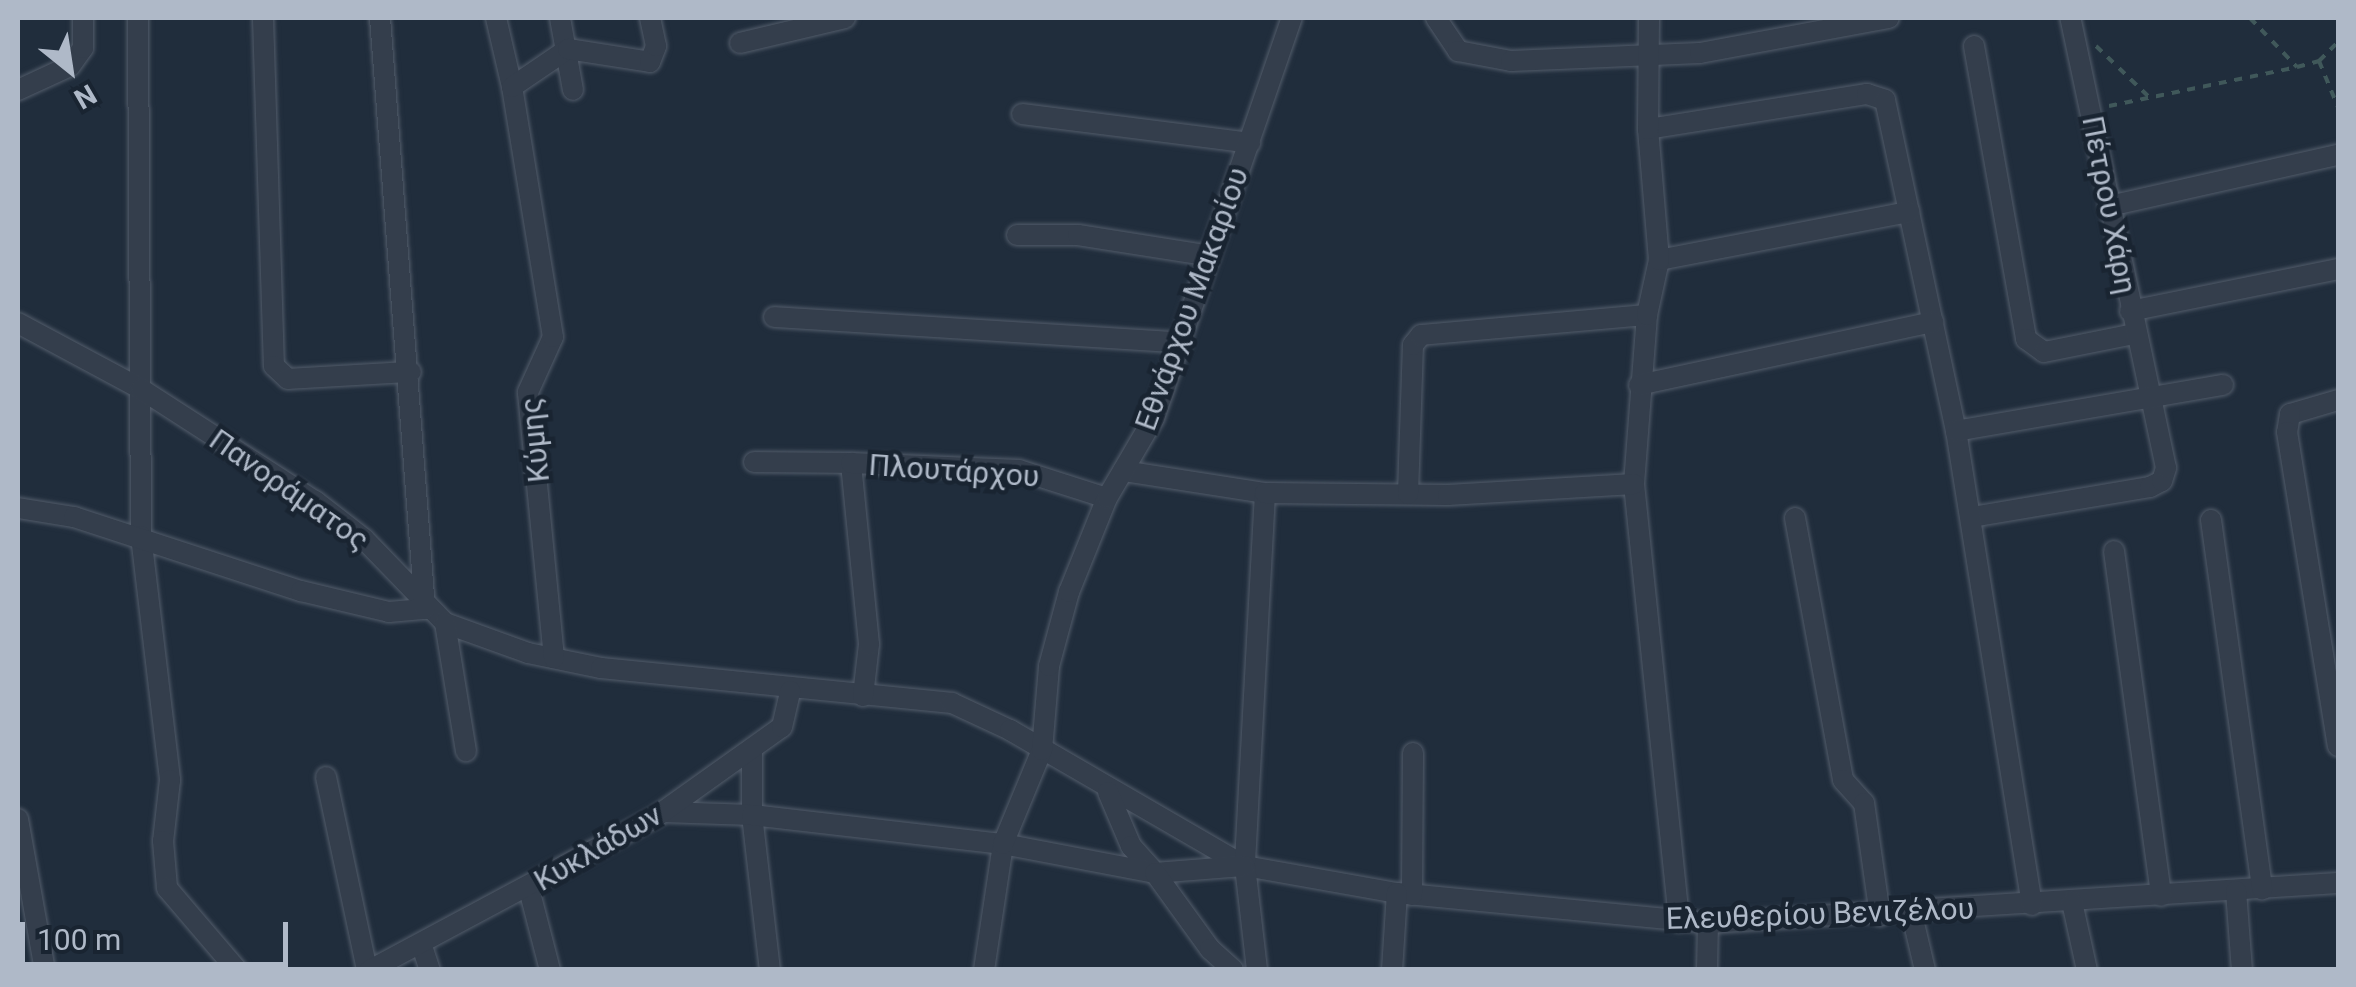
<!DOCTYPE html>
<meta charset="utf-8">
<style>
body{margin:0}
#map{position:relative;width:2356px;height:987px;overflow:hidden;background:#202d3c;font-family:Roboto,sans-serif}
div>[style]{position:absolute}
.path>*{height:4px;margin-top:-2px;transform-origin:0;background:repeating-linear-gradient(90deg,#40585a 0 8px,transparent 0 16px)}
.roads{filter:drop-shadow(0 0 2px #525c6a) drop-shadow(0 0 2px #525c6a)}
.minor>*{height:20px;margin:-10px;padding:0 10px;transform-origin:10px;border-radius:10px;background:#343e4c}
span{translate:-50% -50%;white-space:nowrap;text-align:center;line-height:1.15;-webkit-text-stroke:9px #192431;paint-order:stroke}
.street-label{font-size:30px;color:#afb9c8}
.frame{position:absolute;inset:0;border:20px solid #afb9c8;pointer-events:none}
.north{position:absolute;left:20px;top:20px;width:100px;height:100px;-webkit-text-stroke:8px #192431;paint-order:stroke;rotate:150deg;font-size:28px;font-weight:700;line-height:40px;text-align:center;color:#afb9c8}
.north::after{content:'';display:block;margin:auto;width:35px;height:45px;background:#afb9c8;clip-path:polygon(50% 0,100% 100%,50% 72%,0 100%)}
.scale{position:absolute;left:20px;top:922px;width:268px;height:45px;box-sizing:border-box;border:5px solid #afb9c8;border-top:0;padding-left:12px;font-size:30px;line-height:35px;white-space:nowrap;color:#afb9c8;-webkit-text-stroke:8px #192431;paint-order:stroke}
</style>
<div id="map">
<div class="path">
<div style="left:2250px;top:18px;width:68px;rotate:46.2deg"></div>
<div style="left:2297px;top:67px;width:23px;rotate:-15deg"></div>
<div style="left:2319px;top:61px;width:50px;rotate:67.6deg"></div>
<div style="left:2096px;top:46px;width:74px;rotate:43.9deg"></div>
<div style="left:2319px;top:61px;width:27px;rotate:-45deg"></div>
<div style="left:2109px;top:106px;width:192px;rotate:-11.7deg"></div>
</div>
<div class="roads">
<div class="minor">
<div style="left:138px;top:18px;width:518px;rotate:89.67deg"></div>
<div style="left:141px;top:536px;width:246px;rotate:83.2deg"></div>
<div style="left:170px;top:780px;width:61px;rotate:96.5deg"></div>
<div style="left:163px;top:841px;width:47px;rotate:85.1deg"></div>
<div style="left:167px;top:888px;width:108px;rotate:49.5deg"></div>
<div style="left:263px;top:18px;width:348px;rotate:88.2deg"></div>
<div style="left:274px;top:366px;width:19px;rotate:43deg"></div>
<div style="left:288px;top:379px;width:123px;rotate:-3.3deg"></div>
<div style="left:496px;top:18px;width:71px;rotate:76.9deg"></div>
<div style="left:560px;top:18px;width:73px;rotate:79.8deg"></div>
<div style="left:1436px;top:18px;width:40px;rotate:56deg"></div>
<div style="left:1458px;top:51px;width:54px;rotate:10.7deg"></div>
<div style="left:1511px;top:61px;width:189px;rotate:-2.4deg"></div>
<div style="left:1700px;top:53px;width:192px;rotate:-10.5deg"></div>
<div style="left:740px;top:43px;width:108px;rotate:-13.4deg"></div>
<div style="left:1974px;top:46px;width:298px;rotate:79.9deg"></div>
<div style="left:2026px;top:339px;width:22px;rotate:36deg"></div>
<div style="left:2044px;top:352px;width:92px;rotate:-11.3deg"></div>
<div style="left:18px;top:90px;width:57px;rotate:-24.8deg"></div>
<div style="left:70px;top:66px;width:22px;rotate:-54deg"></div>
<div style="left:83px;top:48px;width:30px;rotate:-90deg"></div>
<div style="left:1022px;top:114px;width:230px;rotate:7.2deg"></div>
<div style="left:1648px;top:129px;width:222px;rotate:-9.1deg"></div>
<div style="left:1867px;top:94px;width:19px;rotate:18deg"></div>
<div style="left:1885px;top:100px;width:339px;rotate:77.9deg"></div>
<div style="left:2109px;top:206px;width:235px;rotate:-12.6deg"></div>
<div style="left:1017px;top:235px;width:61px"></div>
<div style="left:1078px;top:235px;width:134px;rotate:9deg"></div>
<div style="left:1659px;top:260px;width:255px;rotate:-10.9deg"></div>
<div style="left:2130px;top:311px;width:212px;rotate:-11.4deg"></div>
<div style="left:1647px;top:315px;width:169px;rotate:94.4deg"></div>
<div style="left:1634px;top:484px;width:440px;rotate:84.1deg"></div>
<div style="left:774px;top:317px;width:409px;rotate:3.6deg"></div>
<div style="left:18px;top:323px;width:140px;rotate:28.2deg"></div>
<div style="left:141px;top:389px;width:207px;rotate:32.8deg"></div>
<div style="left:315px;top:501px;width:62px;rotate:37.8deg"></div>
<div style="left:364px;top:539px;width:117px;rotate:46deg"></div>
<div style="left:445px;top:623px;width:88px;rotate:19.9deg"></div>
<div style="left:528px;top:653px;width:75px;rotate:11.6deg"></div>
<div style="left:601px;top:668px;width:353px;rotate:5.7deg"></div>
<div style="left:952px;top:703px;width:64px;rotate:25deg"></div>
<div style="left:1010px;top:730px;width:272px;rotate:30.1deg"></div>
<div style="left:1245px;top:866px;width:154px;rotate:10.1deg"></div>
<div style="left:1397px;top:893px;width:312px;rotate:5.5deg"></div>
<div style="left:1708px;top:923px;width:631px;rotate:-3.63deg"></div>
<div style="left:1639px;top:385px;width:301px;rotate:-12.1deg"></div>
<div style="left:2338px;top:400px;width:50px;rotate:163.7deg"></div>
<div style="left:2290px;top:414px;width:18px;rotate:99deg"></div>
<div style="left:2287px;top:432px;width:318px;rotate:80.8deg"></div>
<div style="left:754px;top:462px;width:97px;rotate:0.6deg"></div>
<div style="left:1123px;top:471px;width:144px;rotate:8.8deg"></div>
<div style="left:1265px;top:493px;width:374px;rotate:93.1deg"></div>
<div style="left:1245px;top:866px;width:105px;rotate:83.4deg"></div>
<div style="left:1265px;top:493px;width:183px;rotate:0.6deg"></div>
<div style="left:1448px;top:495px;width:186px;rotate:-3.4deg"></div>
<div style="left:1408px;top:494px;width:149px;rotate:-88.1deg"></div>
<div style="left:1413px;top:345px;width:13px;rotate:-51deg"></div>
<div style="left:1421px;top:335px;width:227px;rotate:-5.1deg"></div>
<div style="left:1647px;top:315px;width:56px;rotate:-77.7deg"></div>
<div style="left:1659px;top:260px;width:131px;rotate:-94.8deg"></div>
<div style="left:1648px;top:129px;width:111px;rotate:-89.5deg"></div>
<div style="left:18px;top:508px;width:57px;rotate:9.1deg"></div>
<div style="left:74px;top:517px;width:239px;rotate:18.1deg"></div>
<div style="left:301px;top:591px;width:90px;rotate:13.4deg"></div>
<div style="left:389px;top:612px;width:36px;rotate:-5deg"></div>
<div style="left:425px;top:609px;width:593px;rotate:-94.35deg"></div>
<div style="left:1972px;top:517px;width:181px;rotate:-9.6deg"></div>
<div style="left:2150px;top:487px;width:13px;rotate:-27deg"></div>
<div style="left:2162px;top:481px;width:14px;rotate:-73deg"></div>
<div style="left:2166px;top:468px;width:460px;rotate:-102deg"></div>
<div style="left:1795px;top:518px;width:266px;rotate:79.6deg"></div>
<div style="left:1843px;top:780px;width:31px;rotate:48deg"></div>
<div style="left:1864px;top:803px;width:114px;rotate:81.9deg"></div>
<div style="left:2211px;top:520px;width:373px;rotate:82.1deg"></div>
<div style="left:2114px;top:551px;width:348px;rotate:82.2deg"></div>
<div style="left:445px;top:623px;width:130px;rotate:80.7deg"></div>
<div style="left:554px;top:658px;width:267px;rotate:-95.6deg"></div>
<div style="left:528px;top:392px;width:60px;rotate:-65.6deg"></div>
<div style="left:553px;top:337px;width:253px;rotate:-99.3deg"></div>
<div style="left:512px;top:87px;width:68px;rotate:-34.2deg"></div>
<div style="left:568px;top:49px;width:83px;rotate:9deg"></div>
<div style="left:650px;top:62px;width:17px;rotate:-69deg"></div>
<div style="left:656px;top:46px;width:29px;rotate:-102deg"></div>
<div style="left:863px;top:696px;width:52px;rotate:-83.4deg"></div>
<div style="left:869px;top:644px;width:182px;rotate:-95.7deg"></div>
<div style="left:851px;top:463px;width:168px;rotate:2.4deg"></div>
<div style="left:1019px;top:470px;width:92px;rotate:17.7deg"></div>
<div style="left:752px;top:750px;width:65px;rotate:90deg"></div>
<div style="left:752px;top:815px;width:156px;rotate:83.4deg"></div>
<div style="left:326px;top:777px;width:197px;rotate:78deg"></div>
<div style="left:1108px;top:792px;width:59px;rotate:66.9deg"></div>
<div style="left:1131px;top:846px;width:36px;rotate:48deg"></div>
<div style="left:1155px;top:873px;width:88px;rotate:-4.5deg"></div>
<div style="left:663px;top:812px;width:89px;rotate:1.9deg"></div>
<div style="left:752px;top:815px;width:253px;rotate:6.6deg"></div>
<div style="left:1003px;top:844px;width:155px;rotate:10.8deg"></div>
<div style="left:1155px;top:873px;width:94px;rotate:54.1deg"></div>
<div style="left:1210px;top:949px;width:31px;rotate:42deg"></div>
<div style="left:18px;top:819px;width:153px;rotate:79.9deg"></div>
<div style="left:529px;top:889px;width:84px;rotate:75.5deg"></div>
<div style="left:2236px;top:891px;width:79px;rotate:85.7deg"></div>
<div style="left:1412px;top:895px;width:142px;rotate:-89.6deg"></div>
<div style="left:2072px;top:902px;width:70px;rotate:77.6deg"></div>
<div style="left:2032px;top:905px;width:480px;rotate:-99.1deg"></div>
<div style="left:1956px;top:431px;width:271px;rotate:-9.8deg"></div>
<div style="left:1912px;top:915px;width:57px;rotate:76.7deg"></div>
<div style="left:422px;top:946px;width:25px;rotate:72deg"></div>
<div style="left:370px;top:970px;width:326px;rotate:-28.2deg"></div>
<div style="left:657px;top:816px;width:153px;rotate:-35.5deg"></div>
<div style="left:782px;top:727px;width:37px;rotate:-77deg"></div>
<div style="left:984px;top:970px;width:127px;rotate:-81.4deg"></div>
<div style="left:1003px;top:844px;width:102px;rotate:-67.5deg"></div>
<div style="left:1042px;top:750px;width:84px;rotate:-85.2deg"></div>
<div style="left:1049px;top:666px;width:77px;rotate:-74.9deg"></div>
<div style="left:1069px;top:592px;width:101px;rotate:-68deg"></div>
<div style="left:1107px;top:498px;width:93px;rotate:-59.6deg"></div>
<div style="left:1154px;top:418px;width:423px;rotate:-71deg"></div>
<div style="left:1392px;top:970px;width:77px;rotate:-86.3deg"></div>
<div style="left:1707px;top:970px;width:47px;rotate:-88.8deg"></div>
</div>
</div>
<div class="street-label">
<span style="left:2109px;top:205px;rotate:79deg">Πέτρου Χάρη</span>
<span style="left:1192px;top:299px;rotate:-70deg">Εθνάρχου Μακαρίου</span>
<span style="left:535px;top:440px;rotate:-96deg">Κύμης</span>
<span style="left:954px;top:471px;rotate:4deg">Πλουτάρχου</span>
<span style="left:289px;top:490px;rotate:35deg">Πανοράματος</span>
<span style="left:598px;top:848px;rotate:-30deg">Κυκλάδων</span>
<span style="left:1820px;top:914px;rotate:-2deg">Ελευθερίου Βενιζέλου</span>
</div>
<div class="frame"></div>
<div class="north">N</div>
<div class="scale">100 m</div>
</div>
